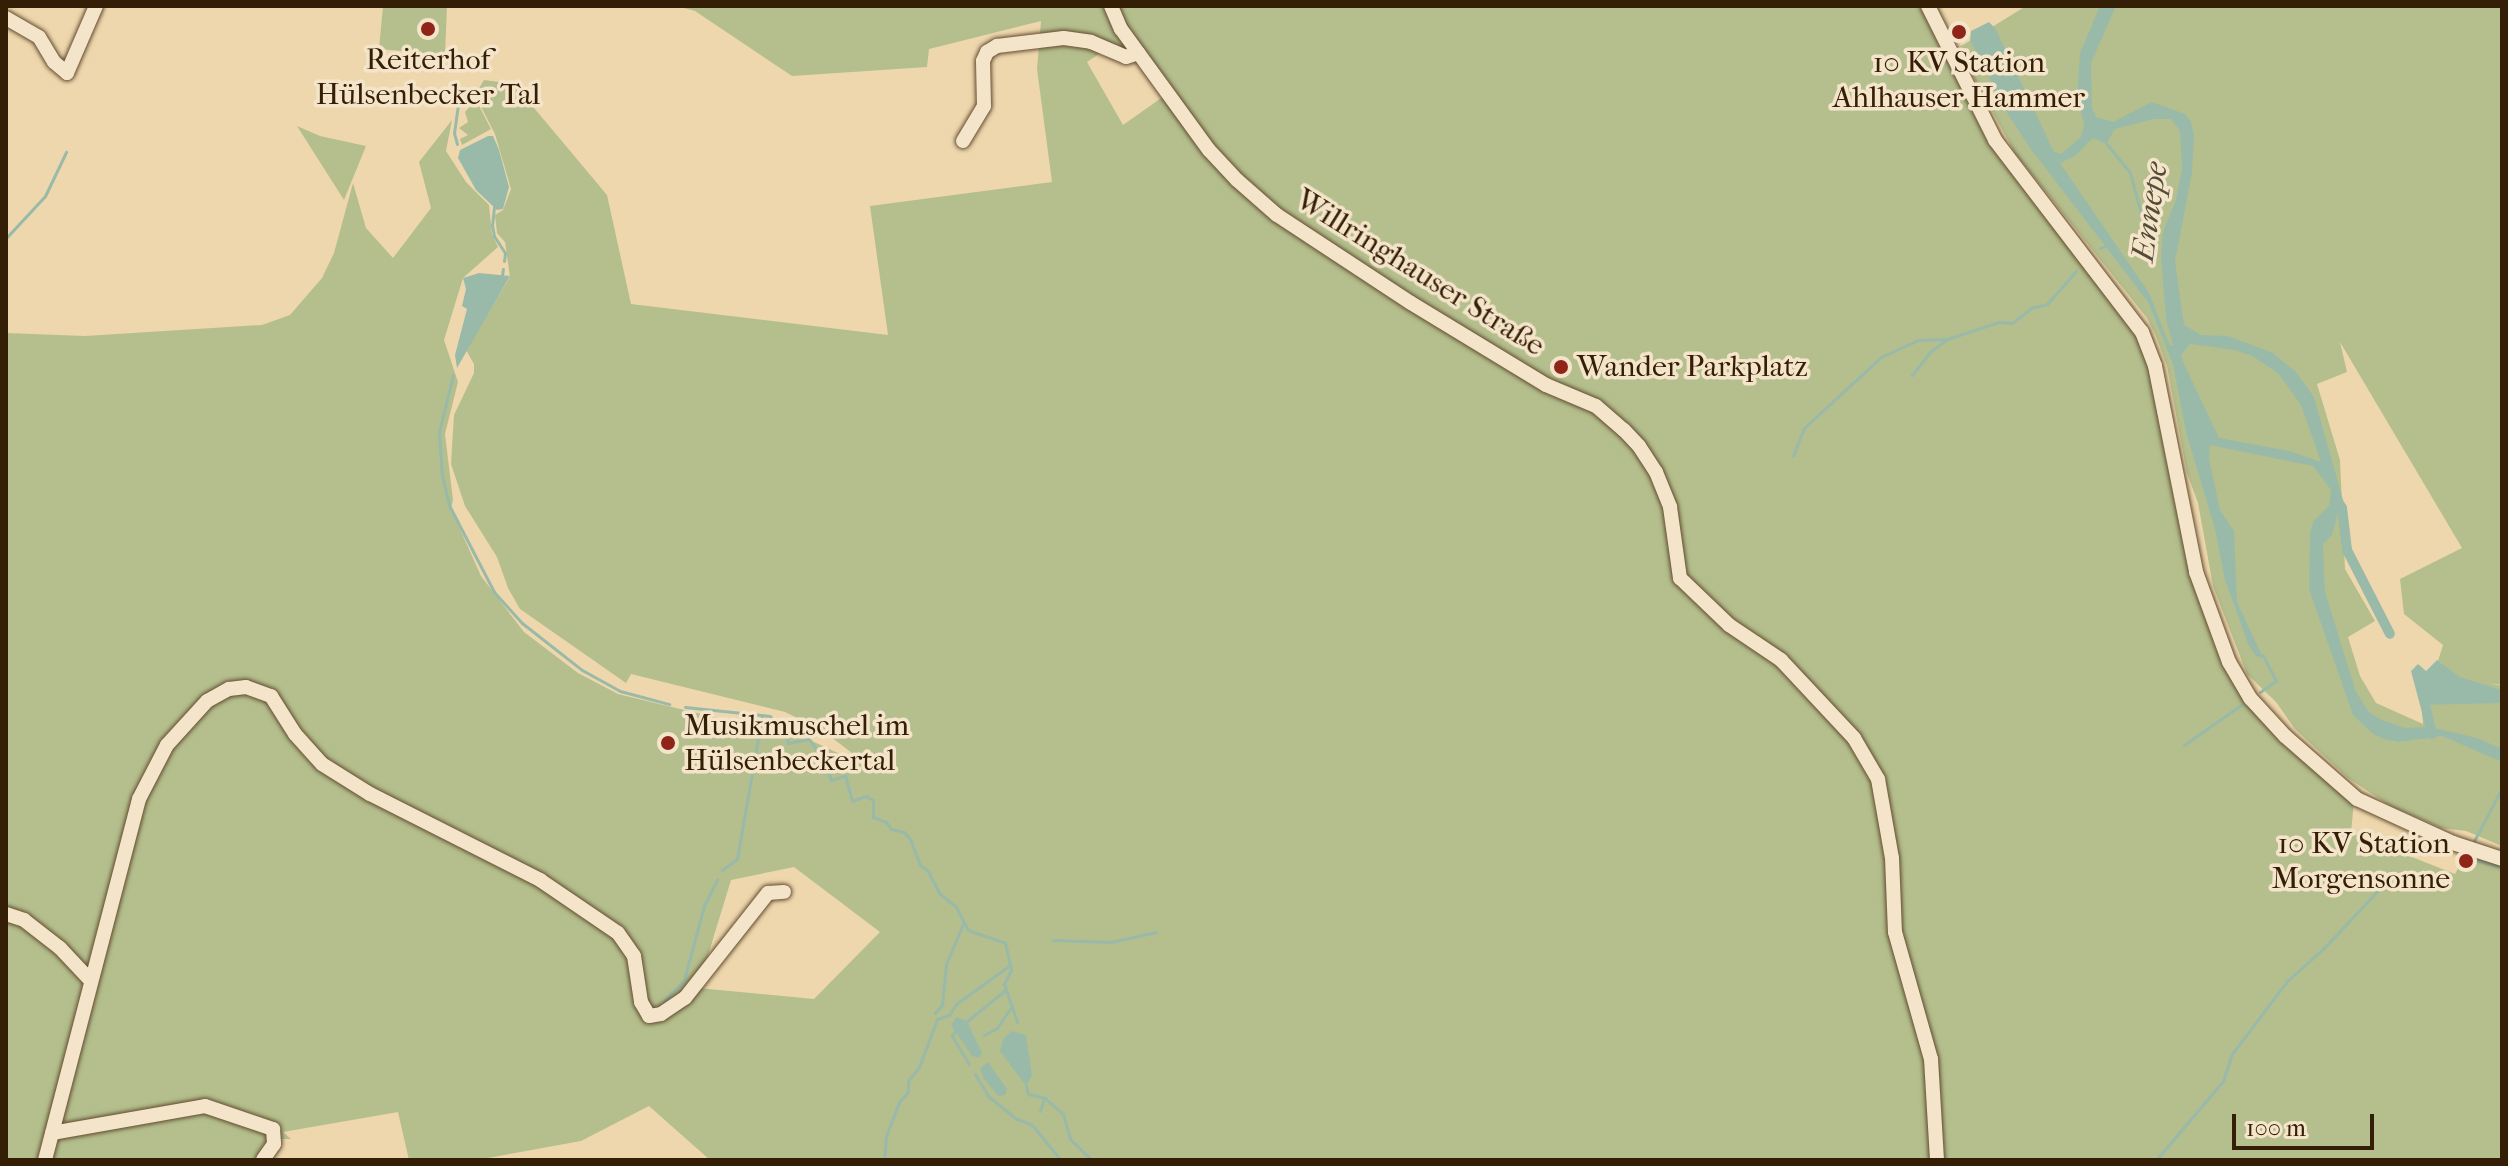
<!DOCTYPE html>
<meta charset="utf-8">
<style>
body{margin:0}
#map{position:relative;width:2508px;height:1166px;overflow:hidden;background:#eed7ad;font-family:"IM FELL French Canon",serif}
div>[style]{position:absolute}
.green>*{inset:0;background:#b4bf8d}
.water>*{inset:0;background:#99baa9}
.stream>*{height:3px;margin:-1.5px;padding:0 1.5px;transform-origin:1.5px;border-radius:1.5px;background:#99baa9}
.canal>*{height:10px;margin:-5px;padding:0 5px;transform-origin:5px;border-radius:5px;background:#99baa9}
.roads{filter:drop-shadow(0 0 2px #634c30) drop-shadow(0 0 2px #634c30)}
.minor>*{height:14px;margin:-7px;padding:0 7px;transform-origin:7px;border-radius:7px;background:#f4e5ca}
.dots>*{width:22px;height:22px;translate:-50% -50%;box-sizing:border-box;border:4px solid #f4e5ca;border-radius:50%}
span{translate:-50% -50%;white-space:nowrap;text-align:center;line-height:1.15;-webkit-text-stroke:7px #f4e5ca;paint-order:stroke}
.poi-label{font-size:30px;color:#351e06}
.left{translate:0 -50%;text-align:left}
.right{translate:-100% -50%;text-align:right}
.street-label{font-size:30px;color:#351e06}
.water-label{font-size:32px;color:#534d37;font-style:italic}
.frame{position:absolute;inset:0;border:8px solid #351e06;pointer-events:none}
.scale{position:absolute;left:2232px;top:1114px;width:142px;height:36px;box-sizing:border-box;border:4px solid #351e06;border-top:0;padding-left:10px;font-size:24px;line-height:28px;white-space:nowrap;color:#351e06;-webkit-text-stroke:6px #f4e5ca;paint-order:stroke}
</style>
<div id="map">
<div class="green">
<div style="clip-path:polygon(383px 6px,447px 6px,445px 55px,379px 49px)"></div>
<div style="clip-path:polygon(evenodd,677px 6px,1925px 6px,1969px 100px,2131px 318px,2150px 368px,2226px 662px,2354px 801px,2351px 833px,2455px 874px,2467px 852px,2502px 863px,2502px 1160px,1941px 1160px,1930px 1069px,1935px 1160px,710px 1160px,649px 1106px,581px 1141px,477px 1160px,409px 1160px,398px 1112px,283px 1132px,291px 1139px,272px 1139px,258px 1160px,6px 1160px,6px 333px,85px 336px,262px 325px,290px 315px,322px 278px,334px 253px,353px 183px,366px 228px,393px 258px,431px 208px,419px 162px,452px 120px,446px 151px,466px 182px,489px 205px,492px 234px,498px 247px,463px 278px,444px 340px,458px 382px,445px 434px,453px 500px,451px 509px,481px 576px,524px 632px,578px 673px,618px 694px,812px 741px,874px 770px,822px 730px,785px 712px,631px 674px,626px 683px,520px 609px,508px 588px,497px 557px,465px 506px,451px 464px,454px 415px,474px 373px,474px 364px,466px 350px,510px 277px,505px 242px,497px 233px,495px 215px,503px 210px,511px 189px,495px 134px,475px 95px,484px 80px,514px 84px,607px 195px,631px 304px,888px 335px,870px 206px,1052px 182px,1037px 69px,1041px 21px,929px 49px,927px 67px,792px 76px,695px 11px,677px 6px,1105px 50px,1140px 58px,1167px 94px,1123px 125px,1087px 62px,1105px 50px,677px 6px,794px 867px,880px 932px,814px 999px,698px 988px,731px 880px,794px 867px)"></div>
<div style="clip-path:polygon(evenodd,2026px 6px,2502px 6px,2502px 685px,2489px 683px,2502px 686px,2502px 846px,2466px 831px,2441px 828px,2389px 805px,2348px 778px,2295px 729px,2276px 702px,2247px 674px,2213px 586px,2198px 503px,2187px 473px,2167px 366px,2156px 336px,2147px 318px,2015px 153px,1958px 48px,2026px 6px,2340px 342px,2462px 548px,2400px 579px,2404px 614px,2443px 645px,2438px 661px,2443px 664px,2420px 684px,2423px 724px,2376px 703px,2360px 676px,2348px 637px,2375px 621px,2345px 569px,2340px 460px,2317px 384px,2347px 372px,2340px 342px)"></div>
<div style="clip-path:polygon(476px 100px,491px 129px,462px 145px,460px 139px,468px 135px,459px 128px,468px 122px,465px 112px)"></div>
<div style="clip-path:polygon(297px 126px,320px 136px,366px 146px,344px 200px)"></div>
</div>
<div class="water">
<div style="clip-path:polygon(evenodd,2100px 6px,2116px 6px,2091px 63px,2092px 108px,2096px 117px,2113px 122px,2152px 102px,2185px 114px,2191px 122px,2194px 136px,2192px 173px,2175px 261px,2184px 325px,2201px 335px,2228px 336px,2273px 353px,2296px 372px,2314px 397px,2345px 507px,2338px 513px,2332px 535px,2323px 544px,2325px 592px,2356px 692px,2369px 712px,2380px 719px,2404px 728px,2428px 727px,2433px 723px,2434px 728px,2477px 738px,2502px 749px,2502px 762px,2442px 736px,2399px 742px,2384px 739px,2372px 733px,2353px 715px,2309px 589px,2310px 534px,2313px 522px,2329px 506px,2331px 490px,2313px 466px,2210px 445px,2209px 459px,2220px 510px,2234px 531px,2237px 602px,2263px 658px,2256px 656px,2249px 646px,2225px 580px,2215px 529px,2186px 432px,2173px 364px,2148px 302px,2030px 148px,2007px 113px,1970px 40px,1971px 31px,1989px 22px,1995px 28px,2054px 152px,2061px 154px,2081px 137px,2084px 125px,2077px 96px,2080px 53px,2100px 6px,2154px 119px,2171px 119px,2180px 131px,2182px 168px,2176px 200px,2163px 232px,2161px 257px,2166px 319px,2173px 345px,2170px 346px,2149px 293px,2060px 163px,2075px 156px,2093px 138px,2106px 144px,2115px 129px,2154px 119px,2100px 6px,2190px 344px,2235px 350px,2252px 356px,2278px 373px,2301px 405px,2321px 462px,2289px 451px,2219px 438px,2183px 362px,2181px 355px,2190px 344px)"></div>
<div style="clip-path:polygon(488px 136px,493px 136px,499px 150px,509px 187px,503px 209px,497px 210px,476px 190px,458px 158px,460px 150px)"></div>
<div style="clip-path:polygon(479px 273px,510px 276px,457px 368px,455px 355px,467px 309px,462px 306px,466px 289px,463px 278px)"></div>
<div style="clip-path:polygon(2437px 660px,2460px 677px,2502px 690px,2502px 703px,2420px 705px,2411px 671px,2418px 664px,2426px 671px)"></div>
<div style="clip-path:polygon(957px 1017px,967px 1021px,982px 1053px,979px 1058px,972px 1056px,951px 1025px)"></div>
<div style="clip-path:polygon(1012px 1031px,1026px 1035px,1032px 1076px,1026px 1086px,1000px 1051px,1003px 1039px)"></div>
<div style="clip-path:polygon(988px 1062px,1007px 1089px,1005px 1095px,998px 1096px,983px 1077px,980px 1069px)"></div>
</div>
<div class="stream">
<div style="left:2106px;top:143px;width:38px;rotate:51deg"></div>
<div style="left:2130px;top:173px;width:65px;rotate:74.9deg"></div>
<div style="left:2147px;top:236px;width:19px;rotate:122deg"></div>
<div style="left:457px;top:144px;width:11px;rotate:-105deg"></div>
<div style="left:454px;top:133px;width:36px;rotate:-82deg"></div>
<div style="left:494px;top:207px;width:18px;rotate:96deg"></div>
<div style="left:492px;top:225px;width:11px;rotate:80deg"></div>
<div style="left:494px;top:236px;width:20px;rotate:57deg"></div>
<div style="left:505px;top:253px;width:8px;rotate:97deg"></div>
<div style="left:6px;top:238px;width:57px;rotate:-47.1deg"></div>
<div style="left:45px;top:196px;width:49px;rotate:-64.5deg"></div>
<div style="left:2100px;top:248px;width:6px;rotate:-18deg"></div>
<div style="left:502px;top:275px;width:6px;rotate:-81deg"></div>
<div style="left:453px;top:375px;width:59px;rotate:103.8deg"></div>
<div style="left:439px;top:432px;width:44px;rotate:86.1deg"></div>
<div style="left:442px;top:476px;width:32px;rotate:76deg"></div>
<div style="left:450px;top:507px;width:96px;rotate:62.6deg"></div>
<div style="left:494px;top:592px;width:42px;rotate:47.9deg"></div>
<div style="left:522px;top:623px;width:76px;rotate:38.1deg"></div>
<div style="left:582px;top:670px;width:43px;rotate:28.9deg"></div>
<div style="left:620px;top:691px;width:51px;rotate:14.9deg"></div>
<div style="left:1912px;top:375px;width:29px;rotate:-52deg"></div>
<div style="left:1930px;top:352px;width:21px;rotate:-37deg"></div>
<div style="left:1793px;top:456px;width:30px;rotate:-69deg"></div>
<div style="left:1804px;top:428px;width:105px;rotate:-42.7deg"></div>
<div style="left:1881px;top:357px;width:41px;rotate:-24.7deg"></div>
<div style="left:1918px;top:340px;width:29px;rotate:-2deg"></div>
<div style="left:1947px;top:339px;width:55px;rotate:-18.1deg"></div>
<div style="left:1999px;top:322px;width:13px;rotate:4deg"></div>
<div style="left:2012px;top:323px;width:24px;rotate:-38deg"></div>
<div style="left:2031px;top:308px;width:16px;rotate:-14deg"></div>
<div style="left:2047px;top:304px;width:44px;rotate:-48.7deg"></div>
<div style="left:2260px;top:692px;width:19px;rotate:-35deg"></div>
<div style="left:2276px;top:681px;width:29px;rotate:-117deg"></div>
<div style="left:685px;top:707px;width:85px;rotate:6deg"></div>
<div style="left:770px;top:716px;width:17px;rotate:45deg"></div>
<div style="left:782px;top:728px;width:16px;rotate:68deg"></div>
<div style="left:788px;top:743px;width:21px;rotate:-11deg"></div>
<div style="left:809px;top:739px;width:29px;rotate:55deg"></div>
<div style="left:826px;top:763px;width:18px;rotate:74deg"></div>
<div style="left:831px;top:780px;width:15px;rotate:-16deg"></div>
<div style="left:845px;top:776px;width:26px;rotate:74deg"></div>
<div style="left:852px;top:801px;width:15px;rotate:-20deg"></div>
<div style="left:866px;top:796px;width:8px;rotate:30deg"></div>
<div style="left:873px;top:800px;width:17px;rotate:90deg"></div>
<div style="left:873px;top:817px;width:14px;rotate:21deg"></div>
<div style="left:886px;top:822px;width:9px;rotate:54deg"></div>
<div style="left:891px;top:829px;width:13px;rotate:13deg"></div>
<div style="left:904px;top:832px;width:9px;rotate:49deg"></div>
<div style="left:910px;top:839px;width:28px;rotate:69deg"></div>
<div style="left:920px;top:865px;width:10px;rotate:37deg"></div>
<div style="left:928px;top:871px;width:25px;rotate:63deg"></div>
<div style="left:939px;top:893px;width:22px;rotate:39deg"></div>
<div style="left:956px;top:907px;width:26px;rotate:62deg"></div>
<div style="left:968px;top:930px;width:39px;rotate:19deg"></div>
<div style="left:1005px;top:943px;width:28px;rotate:77deg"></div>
<div style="left:1011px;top:970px;width:16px;rotate:117deg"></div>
<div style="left:1004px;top:984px;width:40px;rotate:71.1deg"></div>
<div style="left:2184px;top:745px;width:70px;rotate:-35.1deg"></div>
<div style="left:2474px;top:841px;width:60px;rotate:-62.2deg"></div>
<div style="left:2477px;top:861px;width:26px;rotate:13deg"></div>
<div style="left:722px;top:870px;width:19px;rotate:-36deg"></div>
<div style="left:737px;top:859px;width:145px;rotate:-80.1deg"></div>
<div style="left:1053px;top:940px;width:58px;rotate:2deg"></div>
<div style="left:1111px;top:942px;width:46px;rotate:-12.5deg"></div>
<div style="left:665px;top:1000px;width:28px;rotate:-46deg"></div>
<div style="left:684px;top:980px;width:77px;rotate:-74.9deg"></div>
<div style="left:704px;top:906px;width:30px;rotate:-64deg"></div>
<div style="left:935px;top:1013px;width:11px;rotate:-49deg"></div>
<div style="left:942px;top:1005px;width:41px;rotate:-84.4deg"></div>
<div style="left:946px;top:964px;width:43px;rotate:-67deg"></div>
<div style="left:967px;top:1021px;width:48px;rotate:-39deg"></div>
<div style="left:955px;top:1031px;width:6px;rotate:121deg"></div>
<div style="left:952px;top:1036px;width:33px;rotate:59deg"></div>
<div style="left:984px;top:1035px;width:15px;rotate:-28deg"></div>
<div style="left:997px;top:1028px;width:25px;rotate:-56deg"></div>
<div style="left:975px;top:1074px;width:26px;rotate:59deg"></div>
<div style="left:988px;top:1096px;width:35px;rotate:39deg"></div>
<div style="left:1015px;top:1118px;width:18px;rotate:22deg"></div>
<div style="left:1032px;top:1125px;width:43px;rotate:50.7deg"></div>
<div style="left:1026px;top:1086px;width:8px;rotate:76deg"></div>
<div style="left:1028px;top:1094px;width:17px;rotate:13deg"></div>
<div style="left:1045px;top:1098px;width:24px;rotate:42deg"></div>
<div style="left:1063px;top:1114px;width:26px;rotate:74deg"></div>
<div style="left:1070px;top:1139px;width:30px;rotate:44deg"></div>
<div style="left:1040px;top:1111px;width:13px;rotate:-72deg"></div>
<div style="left:884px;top:1160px;width:24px;rotate:-85deg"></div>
<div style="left:886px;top:1136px;width:36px;rotate:-69deg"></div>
<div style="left:899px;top:1102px;width:13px;rotate:-48deg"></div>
<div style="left:908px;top:1092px;width:11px;rotate:-90deg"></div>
<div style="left:908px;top:1081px;width:18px;rotate:-52deg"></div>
<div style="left:919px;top:1067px;width:51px;rotate:-69.4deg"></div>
<div style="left:937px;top:1019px;width:13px;rotate:-18deg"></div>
<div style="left:949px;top:1015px;width:13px;rotate:-58deg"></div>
<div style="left:956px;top:1004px;width:67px;rotate:-35.8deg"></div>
<div style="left:2156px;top:1160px;width:104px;rotate:-49.7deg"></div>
<div style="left:2223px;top:1081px;width:28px;rotate:-72deg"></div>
<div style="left:2232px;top:1054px;width:91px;rotate:-53deg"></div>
<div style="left:2287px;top:981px;width:48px;rotate:-41.6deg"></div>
<div style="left:2323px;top:949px;width:92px;rotate:-46.8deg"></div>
</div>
<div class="canal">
<div style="left:2337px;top:500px;width:9px;rotate:58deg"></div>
<div style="left:2342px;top:508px;width:42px;rotate:83.2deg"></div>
<div style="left:2347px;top:550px;width:94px;rotate:62.9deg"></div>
<div style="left:2425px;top:704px;width:31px;rotate:77deg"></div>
</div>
<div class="roads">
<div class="minor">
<div style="left:1111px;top:6px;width:25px;rotate:67deg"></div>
<div style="left:1121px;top:29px;width:150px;rotate:54deg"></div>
<div style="left:1209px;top:150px;width:41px;rotate:47deg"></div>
<div style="left:1237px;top:180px;width:53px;rotate:41.2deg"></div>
<div style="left:1277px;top:215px;width:160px;rotate:33.3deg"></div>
<div style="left:1411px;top:303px;width:158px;rotate:31.3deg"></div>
<div style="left:1546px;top:385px;width:54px;rotate:22.8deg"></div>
<div style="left:1596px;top:406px;width:37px;rotate:41deg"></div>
<div style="left:1624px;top:430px;width:22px;rotate:47deg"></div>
<div style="left:1639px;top:446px;width:31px;rotate:57deg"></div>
<div style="left:1656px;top:472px;width:38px;rotate:68deg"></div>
<div style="left:1670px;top:507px;width:72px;rotate:82deg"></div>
<div style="left:1680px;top:578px;width:68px;rotate:43.8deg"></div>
<div style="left:1729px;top:625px;width:63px;rotate:33.9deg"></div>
<div style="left:1781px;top:660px;width:107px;rotate:46.9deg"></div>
<div style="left:1854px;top:738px;width:48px;rotate:59.7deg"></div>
<div style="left:1878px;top:779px;width:80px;rotate:80deg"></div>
<div style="left:1892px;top:858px;width:74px;rotate:87.7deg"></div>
<div style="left:1895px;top:932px;width:132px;rotate:74.2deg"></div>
<div style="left:1931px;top:1059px;width:101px;rotate:86.6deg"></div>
<div style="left:1928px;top:6px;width:150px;rotate:63.4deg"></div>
<div style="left:1995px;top:140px;width:242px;rotate:52.6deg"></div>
<div style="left:2142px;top:332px;width:36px;rotate:69deg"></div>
<div style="left:2155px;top:366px;width:210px;rotate:78.7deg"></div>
<div style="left:2196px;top:572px;width:96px;rotate:69.9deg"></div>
<div style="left:2229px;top:662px;width:42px;rotate:59.7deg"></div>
<div style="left:2250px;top:698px;width:52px;rotate:47.4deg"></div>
<div style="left:2285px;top:736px;width:96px;rotate:41.2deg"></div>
<div style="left:2357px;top:799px;width:106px;rotate:24.6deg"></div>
<div style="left:2453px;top:843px;width:52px;rotate:18.1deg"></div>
<div style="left:6px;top:18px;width:38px;rotate:30deg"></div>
<div style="left:39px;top:37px;width:29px;rotate:59deg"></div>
<div style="left:54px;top:62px;width:17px;rotate:40deg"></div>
<div style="left:67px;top:73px;width:73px;rotate:-66.6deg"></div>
<div style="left:963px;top:141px;width:41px;rotate:-59deg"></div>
<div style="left:984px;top:106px;width:45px;rotate:-91.3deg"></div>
<div style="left:983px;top:61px;width:10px;rotate:-66deg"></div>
<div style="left:987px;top:52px;width:12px;rotate:-31deg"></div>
<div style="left:997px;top:46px;width:67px;rotate:-6.8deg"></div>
<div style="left:1064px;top:38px;width:27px;rotate:8deg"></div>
<div style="left:1091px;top:42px;width:38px;rotate:23deg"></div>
<div style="left:1126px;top:57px;width:13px;rotate:-18deg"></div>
<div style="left:6px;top:914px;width:19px;rotate:18deg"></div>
<div style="left:24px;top:920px;width:46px;rotate:37.9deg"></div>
<div style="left:60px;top:948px;width:44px;rotate:46.8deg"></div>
<div style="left:52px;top:1133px;width:155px;rotate:-10deg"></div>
<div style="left:205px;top:1106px;width:72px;rotate:18.7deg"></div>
<div style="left:273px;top:1129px;width:15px;rotate:86deg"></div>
<div style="left:274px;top:1144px;width:19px;rotate:125deg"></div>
<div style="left:45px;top:1160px;width:373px;rotate:-75.4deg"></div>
<div style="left:139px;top:799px;width:61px;rotate:-62.6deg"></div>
<div style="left:167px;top:745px;width:59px;rotate:-47.7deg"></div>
<div style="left:207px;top:701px;width:25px;rotate:-29deg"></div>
<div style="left:229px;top:689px;width:17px;rotate:-7deg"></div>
<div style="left:246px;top:687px;width:27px;rotate:20deg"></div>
<div style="left:271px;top:696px;width:45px;rotate:57.7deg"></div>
<div style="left:295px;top:734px;width:40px;rotate:48deg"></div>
<div style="left:322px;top:764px;width:57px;rotate:32deg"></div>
<div style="left:370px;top:794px;width:191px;rotate:26.8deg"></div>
<div style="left:540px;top:880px;width:94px;rotate:34.2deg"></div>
<div style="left:618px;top:933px;width:28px;rotate:55deg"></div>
<div style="left:634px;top:956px;width:47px;rotate:81.3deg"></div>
<div style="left:641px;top:1002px;width:16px;rotate:60deg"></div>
<div style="left:649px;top:1016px;width:12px;rotate:-9deg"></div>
<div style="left:661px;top:1014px;width:29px;rotate:-34deg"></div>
<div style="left:685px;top:998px;width:134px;rotate:-51.7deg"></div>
<div style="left:768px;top:893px;width:16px;rotate:-4deg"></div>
</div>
</div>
<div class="dots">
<div style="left:428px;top:29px;background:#8f2418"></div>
<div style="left:1959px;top:32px;background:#8f2418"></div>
<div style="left:1561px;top:367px;background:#8f2418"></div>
<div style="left:668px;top:743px;background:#8f2418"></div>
<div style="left:2466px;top:861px;background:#8f2418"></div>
</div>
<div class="poi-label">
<span style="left:428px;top:77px">Reiterhof<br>Hülsenbecker Tal</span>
<span style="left:1959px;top:80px">10 KV Station<br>Ahlhauser Hammer</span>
<span class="left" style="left:1577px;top:367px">Wander Parkplatz</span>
<span class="left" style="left:684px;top:743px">Musikmuschel im<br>Hülsenbeckertal</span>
<span class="right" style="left:2450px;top:861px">10 KV Station<br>Morgensonne</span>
</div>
<div class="street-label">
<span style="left:1420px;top:273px;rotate:32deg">Willringhauser Straße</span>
</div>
<div class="water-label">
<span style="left:2150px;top:212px;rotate:-82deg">Ennepe</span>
</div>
<div class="frame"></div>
<div class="scale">100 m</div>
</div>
